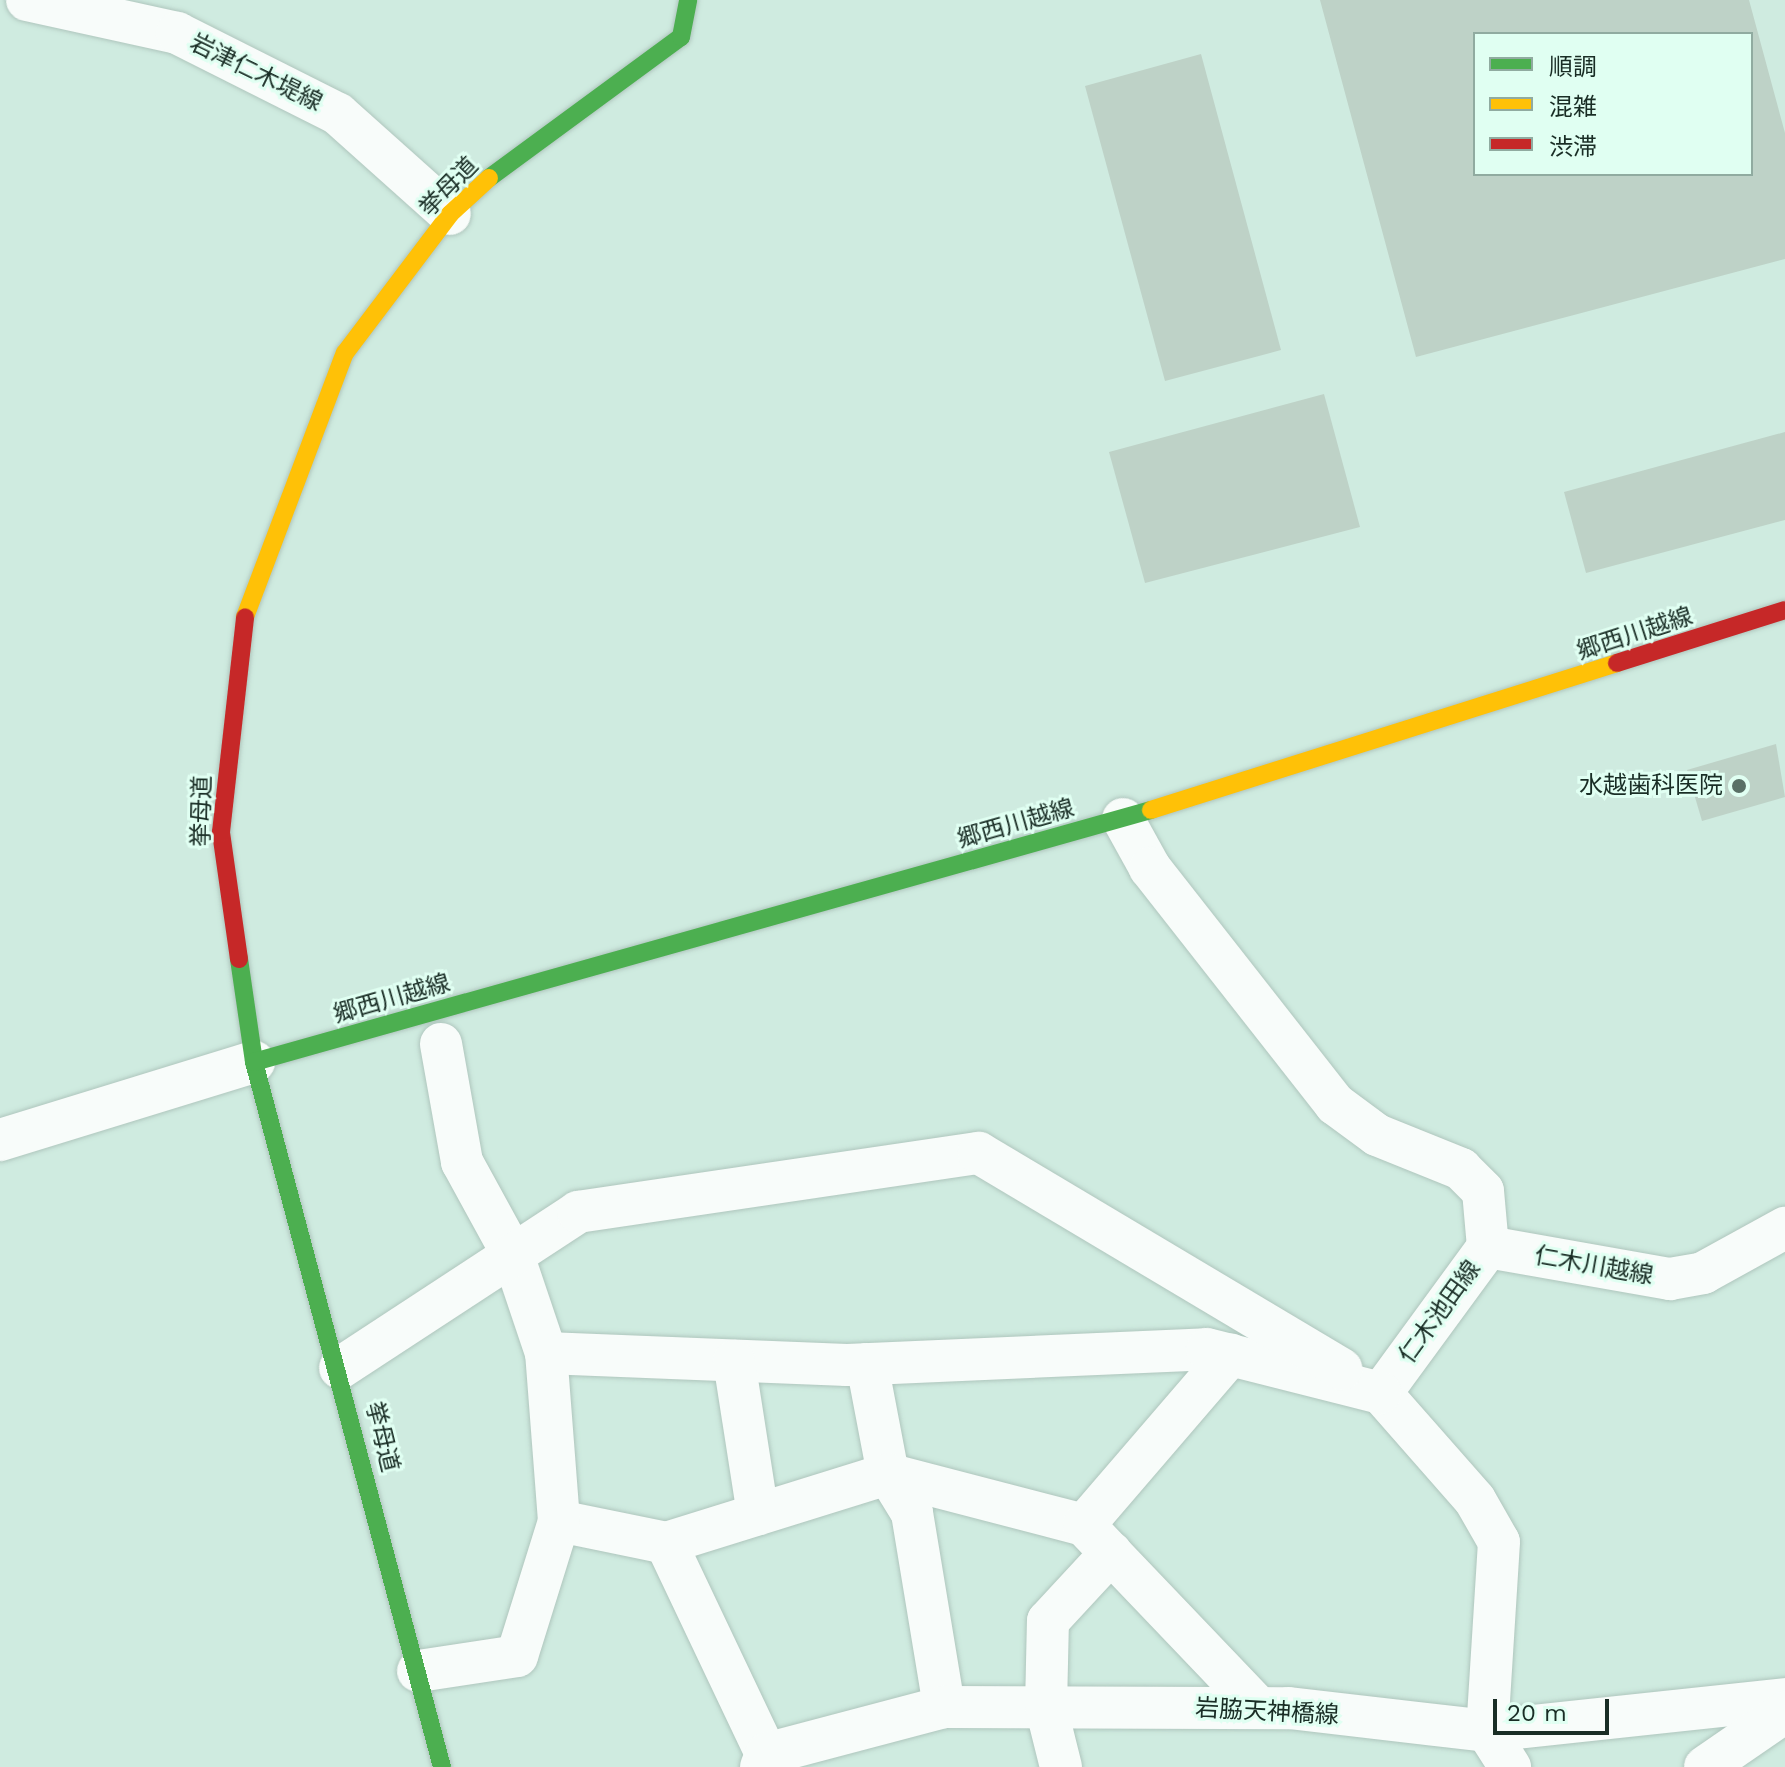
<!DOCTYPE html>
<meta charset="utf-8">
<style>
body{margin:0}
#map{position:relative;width:1785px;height:1767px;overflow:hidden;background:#cfebe0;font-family:"Work Sans","Noto Sans JP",sans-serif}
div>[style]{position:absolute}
.building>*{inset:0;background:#bed2c7}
.roads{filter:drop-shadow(0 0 2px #afc6bd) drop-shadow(0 0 2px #afc6bd)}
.street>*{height:42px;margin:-21px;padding:0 21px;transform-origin:21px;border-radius:21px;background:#f8fcfa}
.fast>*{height:18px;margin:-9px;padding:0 9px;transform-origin:9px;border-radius:9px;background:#4caf50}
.slow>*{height:18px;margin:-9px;padding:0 9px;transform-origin:9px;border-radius:9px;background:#ffc107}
.jam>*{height:18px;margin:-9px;padding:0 9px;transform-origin:9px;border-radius:9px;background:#c62828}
.dots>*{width:22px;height:22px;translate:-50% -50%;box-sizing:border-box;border:4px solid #e0fff2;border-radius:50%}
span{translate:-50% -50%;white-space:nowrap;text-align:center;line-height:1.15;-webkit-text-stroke:6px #e0fff2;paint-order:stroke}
.street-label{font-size:24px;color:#192d25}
.poi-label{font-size:24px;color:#192d25}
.right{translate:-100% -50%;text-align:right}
.legend{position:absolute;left:1473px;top:32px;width:280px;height:144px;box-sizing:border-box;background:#e0fff2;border:2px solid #90aba0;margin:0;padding:10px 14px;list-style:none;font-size:24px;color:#192d25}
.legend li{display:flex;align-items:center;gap:16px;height:40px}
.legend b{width:40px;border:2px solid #90aba0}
.scale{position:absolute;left:1493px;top:1699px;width:116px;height:36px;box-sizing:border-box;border:4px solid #192d25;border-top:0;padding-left:10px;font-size:24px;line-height:28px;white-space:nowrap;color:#192d25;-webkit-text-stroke:6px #e0fff2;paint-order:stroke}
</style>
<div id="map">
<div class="building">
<div style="clip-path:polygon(evenodd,1320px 0,1749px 0,1785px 133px,1785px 259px,1416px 357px,1320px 0,1475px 34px,1751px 34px,1751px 174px,1475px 174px,1475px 34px)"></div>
<div style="clip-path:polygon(1201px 54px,1281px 350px,1165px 381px,1085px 86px)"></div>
<div style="clip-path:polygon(1324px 394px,1360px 527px,1145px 583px,1109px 452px)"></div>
<div style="clip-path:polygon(1785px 432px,1785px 520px,1586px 573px,1564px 492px)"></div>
<div style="clip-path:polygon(1776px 744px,1785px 797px,1702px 821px,1687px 770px)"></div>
</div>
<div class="roads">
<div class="street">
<div style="left:27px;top:0;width:154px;rotate:12.4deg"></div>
<div style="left:177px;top:33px;width:180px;rotate:26.7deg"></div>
<div style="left:338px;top:114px;width:150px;rotate:41.8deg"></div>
<div style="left:1123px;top:819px;width:56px;rotate:61.1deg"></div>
<div style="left:1150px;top:868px;width:300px;rotate:51.9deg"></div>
<div style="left:1335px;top:1104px;width:52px;rotate:36.4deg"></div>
<div style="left:1377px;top:1135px;width:91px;rotate:22deg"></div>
<div style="left:1461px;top:1169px;width:31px;rotate:45deg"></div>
<div style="left:1483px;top:1191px;width:56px;rotate:84.9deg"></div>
<div style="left:1488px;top:1247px;width:181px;rotate:126.2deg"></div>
<div style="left:1381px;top:1393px;width:142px;rotate:48.7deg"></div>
<div style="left:1475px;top:1500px;width:48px;rotate:60.3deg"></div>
<div style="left:1499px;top:1542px;width:189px;rotate:93.6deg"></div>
<div style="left:1487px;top:1731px;width:43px;rotate:57.4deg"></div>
<div style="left:441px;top:1044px;width:120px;rotate:79.9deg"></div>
<div style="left:462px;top:1162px;width:106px;rotate:61.3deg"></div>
<div style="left:513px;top:1255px;width:103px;rotate:71.4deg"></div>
<div style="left:546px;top:1353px;width:301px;rotate:2.3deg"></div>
<div style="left:847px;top:1365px;width:360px;rotate:-2.5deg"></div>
<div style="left:1207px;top:1349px;width:179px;rotate:14.2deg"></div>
<div style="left:0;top:1140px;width:266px;rotate:-17.1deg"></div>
<div style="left:1488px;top:1247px;width:185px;rotate:10deg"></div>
<div style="left:1670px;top:1279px;width:34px;rotate:-10deg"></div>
<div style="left:1703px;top:1273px;width:94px;rotate:-28.8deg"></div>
<div style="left:734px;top:1361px;width:155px;rotate:81.1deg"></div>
<div style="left:867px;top:1364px;width:112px;rotate:79.2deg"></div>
<div style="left:888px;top:1474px;width:46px;rotate:58.4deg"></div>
<div style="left:912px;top:1513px;width:197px;rotate:80.6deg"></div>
<div style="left:340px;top:1368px;width:285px;rotate:-33.2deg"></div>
<div style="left:578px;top:1212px;width:405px;rotate:-8.4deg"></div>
<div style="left:979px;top:1153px;width:422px;rotate:30.8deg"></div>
<div style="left:559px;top:1521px;width:109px;rotate:11.6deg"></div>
<div style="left:666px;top:1543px;width:232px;rotate:-17.3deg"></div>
<div style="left:888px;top:1474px;width:203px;rotate:14.6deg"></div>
<div style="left:1084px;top:1525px;width:253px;rotate:46.3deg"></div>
<div style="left:1084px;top:1525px;width:225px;rotate:-49.3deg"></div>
<div style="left:666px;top:1543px;width:233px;rotate:64.6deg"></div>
<div style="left:418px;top:1671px;width:100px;rotate:-8.6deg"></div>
<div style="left:517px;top:1656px;width:141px;rotate:-72.7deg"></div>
<div style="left:559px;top:1521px;width:169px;rotate:-94.4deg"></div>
<div style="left:761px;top:1767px;width:14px;rotate:-69deg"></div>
<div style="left:766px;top:1754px;width:184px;rotate:-14.8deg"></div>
<div style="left:944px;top:1707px;width:345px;rotate:0.2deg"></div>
<div style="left:1289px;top:1708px;width:199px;rotate:6.6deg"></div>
<div style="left:1487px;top:1731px;width:300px;rotate:-6.1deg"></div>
<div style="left:1061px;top:1767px;width:62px;rotate:-104deg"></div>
<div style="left:1046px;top:1707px;width:86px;rotate:-88.7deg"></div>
<div style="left:1048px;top:1621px;width:93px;rotate:-47.2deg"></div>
<div style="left:1705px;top:1767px;width:97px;rotate:-34.5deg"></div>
</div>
<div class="fast">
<div style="left:489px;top:178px;width:238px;rotate:-36.3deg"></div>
<div style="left:681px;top:37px;width:38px;rotate:-79deg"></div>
<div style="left:239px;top:959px;width:104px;rotate:81.7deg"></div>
<div style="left:254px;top:1062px;width:730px;rotate:75.07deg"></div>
<div style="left:254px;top:1062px;width:932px;rotate:-15.69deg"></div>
</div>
<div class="slow">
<div style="left:245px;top:617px;width:282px;rotate:-69.3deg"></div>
<div style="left:345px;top:353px;width:174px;rotate:-52.9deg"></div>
<div style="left:450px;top:214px;width:53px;rotate:-42.7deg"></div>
<div style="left:1151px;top:810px;width:489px;rotate:-17.5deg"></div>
</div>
<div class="jam">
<div style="left:1617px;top:663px;width:176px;rotate:-17.5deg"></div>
<div style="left:239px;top:959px;width:128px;rotate:-98.1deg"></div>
<div style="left:221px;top:832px;width:216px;rotate:-83.6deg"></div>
</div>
</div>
<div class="dots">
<div style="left:1739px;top:786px;background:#597066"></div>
</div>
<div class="street-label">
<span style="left:256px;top:73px;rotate:26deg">岩津仁木堤線</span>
<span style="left:449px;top:187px;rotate:-46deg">挙母道</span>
<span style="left:1635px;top:634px;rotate:-18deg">郷西川越線</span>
<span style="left:202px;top:811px;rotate:-89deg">挙母道</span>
<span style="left:1016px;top:824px;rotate:-16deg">郷西川越線</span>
<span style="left:392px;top:999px;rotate:-16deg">郷西川越線</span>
<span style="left:1594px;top:1266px;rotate:10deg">仁木川越線</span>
<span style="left:1440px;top:1312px;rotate:-54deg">仁木池田線</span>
<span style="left:382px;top:1437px;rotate:76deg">挙母道</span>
<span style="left:1267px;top:1712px;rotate:3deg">岩脇天神橋線</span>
</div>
<div class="poi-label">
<span class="right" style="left:1723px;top:786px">水越歯科医院</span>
</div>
<ul class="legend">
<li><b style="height:10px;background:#4caf50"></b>順調</li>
<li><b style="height:10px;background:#ffc107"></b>混雑</li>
<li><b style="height:10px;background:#c62828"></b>渋滞</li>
</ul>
<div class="scale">20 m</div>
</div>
